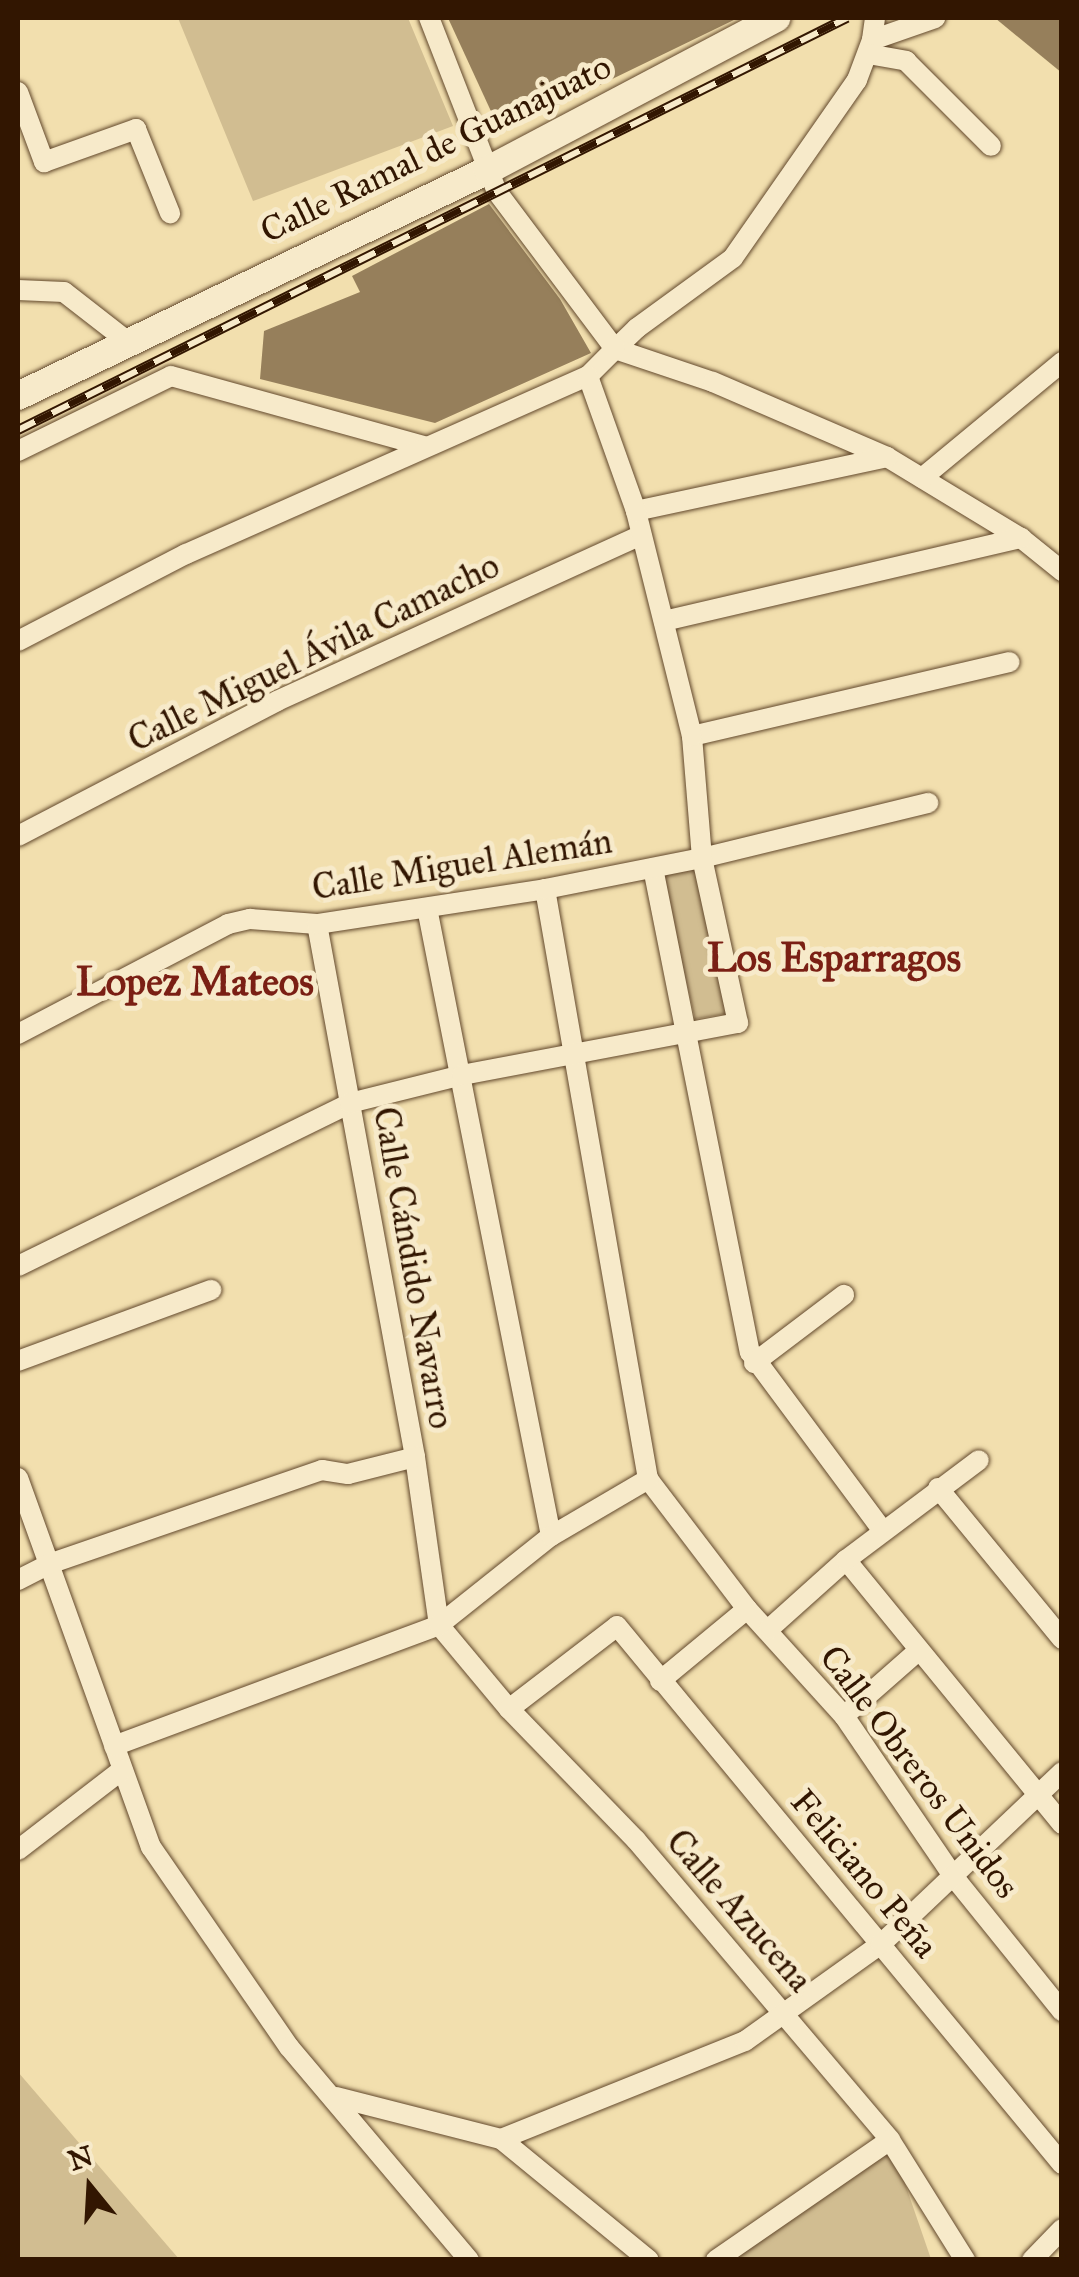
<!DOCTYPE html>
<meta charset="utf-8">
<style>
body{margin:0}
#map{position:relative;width:1079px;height:2277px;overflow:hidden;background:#f2dfae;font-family:"IM FELL Great Primer",serif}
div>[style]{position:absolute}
.green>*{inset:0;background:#d1bd91}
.building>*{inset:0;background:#967f5b}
.roads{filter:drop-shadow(0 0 2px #62482c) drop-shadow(0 0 2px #62482c)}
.street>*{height:20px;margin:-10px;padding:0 10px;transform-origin:10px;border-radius:10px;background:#f7eaca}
.secondary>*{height:28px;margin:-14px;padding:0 14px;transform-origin:14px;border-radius:14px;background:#f7eaca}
.rail>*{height:10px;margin-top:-5px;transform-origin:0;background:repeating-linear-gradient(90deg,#f7eaca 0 19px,#321601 0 38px);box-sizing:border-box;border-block:2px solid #321601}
span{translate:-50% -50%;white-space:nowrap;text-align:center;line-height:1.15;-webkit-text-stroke:10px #f7eaca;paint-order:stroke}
.street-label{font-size:35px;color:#321601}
.quarter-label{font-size:40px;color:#7a1f14;font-weight:700}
.frame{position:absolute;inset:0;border:20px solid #321601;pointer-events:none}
.north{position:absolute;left:40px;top:2137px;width:100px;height:100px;-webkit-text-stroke:8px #f7eaca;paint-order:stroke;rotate:342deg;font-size:28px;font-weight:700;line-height:40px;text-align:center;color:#321601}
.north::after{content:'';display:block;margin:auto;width:35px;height:45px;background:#321601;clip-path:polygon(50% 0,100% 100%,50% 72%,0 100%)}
</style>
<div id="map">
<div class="green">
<div style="clip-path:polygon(178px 18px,408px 18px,453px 126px,253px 201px)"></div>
<div style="clip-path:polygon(696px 869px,731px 1013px,695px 1019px,662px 875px)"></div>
<div style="clip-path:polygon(18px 2072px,179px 2259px,18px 2259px)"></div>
<div style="clip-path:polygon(890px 2140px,931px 2259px,716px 2260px)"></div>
</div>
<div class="building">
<div style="clip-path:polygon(448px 18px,738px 18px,501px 133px)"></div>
<div style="clip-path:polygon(995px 18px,1062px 18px,1062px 73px)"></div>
<div style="clip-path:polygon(489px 204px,560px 299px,591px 353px,435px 423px,260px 379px,264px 331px,360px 292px,352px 276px)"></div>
</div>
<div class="roads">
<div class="street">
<div style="left:875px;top:18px;width:22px;rotate:98deg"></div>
<div style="left:872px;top:40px;width:43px;rotate:110.6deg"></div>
<div style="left:857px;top:80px;width:217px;rotate:124.9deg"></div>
<div style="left:733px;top:258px;width:119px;rotate:143.9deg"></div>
<div style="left:637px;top:328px;width:30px;rotate:136deg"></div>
<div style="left:615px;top:349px;width:103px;rotate:18.6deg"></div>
<div style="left:713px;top:382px;width:189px;rotate:23.3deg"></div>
<div style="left:887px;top:457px;width:157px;rotate:31.2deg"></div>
<div style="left:1021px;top:538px;width:53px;rotate:38.8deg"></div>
<div style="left:872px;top:40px;width:67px;rotate:-19.2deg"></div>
<div style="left:868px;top:54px;width:39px;rotate:10deg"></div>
<div style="left:906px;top:61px;width:120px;rotate:45deg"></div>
<div style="left:18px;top:92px;width:75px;rotate:69.6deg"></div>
<div style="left:44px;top:162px;width:98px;rotate:-19.7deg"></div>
<div style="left:136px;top:129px;width:91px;rotate:68deg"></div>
<div style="left:18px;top:290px;width:46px;rotate:2.5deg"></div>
<div style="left:64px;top:292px;width:80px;rotate:37.9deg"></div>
<div style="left:18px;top:451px;width:170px;rotate:-26.1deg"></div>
<div style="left:171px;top:376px;width:263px;rotate:15.5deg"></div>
<div style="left:922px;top:478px;width:182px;rotate:-39.6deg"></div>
<div style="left:636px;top:511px;width:257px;rotate:-12.1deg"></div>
<div style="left:664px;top:621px;width:367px;rotate:-13.1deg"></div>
<div style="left:18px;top:641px;width:189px;rotate:-27.4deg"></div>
<div style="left:186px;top:554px;width:440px;rotate:-23.9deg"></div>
<div style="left:588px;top:376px;width:38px;rotate:-45deg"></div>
<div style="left:615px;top:349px;width:196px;rotate:-126.9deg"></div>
<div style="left:497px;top:192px;width:187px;rotate:-111.3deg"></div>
<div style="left:692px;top:736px;width:326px;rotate:-13.1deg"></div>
<div style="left:18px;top:836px;width:292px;rotate:-27.5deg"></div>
<div style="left:277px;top:701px;width:400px;rotate:-24.5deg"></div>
<div style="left:653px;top:868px;width:494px;rotate:78.7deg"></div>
<div style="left:750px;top:1352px;width:223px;rotate:53.4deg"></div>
<div style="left:545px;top:889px;width:599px;rotate:80.1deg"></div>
<div style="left:648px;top:1479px;width:163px;rotate:52.7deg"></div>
<div style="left:747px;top:1609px;width:144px;rotate:47.8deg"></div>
<div style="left:844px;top:1716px;width:194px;rotate:55.7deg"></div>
<div style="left:953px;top:1876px;width:174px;rotate:51.1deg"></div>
<div style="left:427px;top:908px;width:640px;rotate:78.83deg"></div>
<div style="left:317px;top:924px;width:542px;rotate:79.58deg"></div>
<div style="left:415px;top:1457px;width:170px;rotate:81.9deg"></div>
<div style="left:439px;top:1625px;width:109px;rotate:50.2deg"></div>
<div style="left:509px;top:1709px;width:182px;rotate:45.9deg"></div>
<div style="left:636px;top:1840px;width:393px;rotate:49.7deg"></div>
<div style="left:890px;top:2140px;width:142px;rotate:58deg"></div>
<div style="left:18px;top:1034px;width:237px;rotate:-27.6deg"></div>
<div style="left:228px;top:924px;width:23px;rotate:-13deg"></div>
<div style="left:250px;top:919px;width:67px;rotate:4.3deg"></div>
<div style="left:317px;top:924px;width:231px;rotate:-8.7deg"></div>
<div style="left:545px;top:889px;width:160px;rotate:-11.2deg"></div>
<div style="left:702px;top:858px;width:233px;rotate:-13.7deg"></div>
<div style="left:18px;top:1266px;width:370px;rotate:-26.1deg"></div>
<div style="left:350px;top:1103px;width:115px;rotate:-14deg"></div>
<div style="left:462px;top:1075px;width:281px;rotate:-10.7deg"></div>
<div style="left:738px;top:1023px;width:169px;rotate:-102.3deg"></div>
<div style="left:702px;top:858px;width:122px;rotate:-94.7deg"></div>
<div style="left:692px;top:736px;width:232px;rotate:-104deg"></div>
<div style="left:636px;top:511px;width:143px;rotate:-109.6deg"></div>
<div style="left:18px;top:1361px;width:206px;rotate:-20.2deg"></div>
<div style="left:754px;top:1363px;width:113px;rotate:-37.1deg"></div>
<div style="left:18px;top:1478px;width:392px;rotate:70.2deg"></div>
<div style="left:151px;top:1847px;width:243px;rotate:55.4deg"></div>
<div style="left:289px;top:2047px;width:279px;rotate:49.8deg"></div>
<div style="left:938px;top:1488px;width:195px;rotate:50.6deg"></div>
<div style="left:846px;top:1560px;width:341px;rotate:50.7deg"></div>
<div style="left:18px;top:1580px;width:35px;rotate:-27deg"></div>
<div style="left:49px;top:1564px;width:289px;rotate:-19deg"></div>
<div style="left:322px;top:1470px;width:26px;rotate:9deg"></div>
<div style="left:348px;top:1474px;width:69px;rotate:-14.2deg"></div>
<div style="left:769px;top:1629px;width:103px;rotate:-41.9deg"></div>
<div style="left:846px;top:1560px;width:166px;rotate:-36.9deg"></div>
<div style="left:660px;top:1681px;width:113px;rotate:-39.6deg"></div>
<div style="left:509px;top:1709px;width:136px;rotate:-37.5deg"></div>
<div style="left:617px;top:1626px;width:698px;rotate:50.4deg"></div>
<div style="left:844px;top:1716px;width:100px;rotate:-41.3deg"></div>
<div style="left:114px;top:1746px;width:347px;rotate:-20.4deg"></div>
<div style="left:439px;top:1625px;width:143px;rotate:-38.5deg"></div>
<div style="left:551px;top:1536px;width:113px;rotate:-30.4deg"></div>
<div style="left:18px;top:1850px;width:131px;rotate:-37.6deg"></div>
<div style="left:336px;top:2097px;width:170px;rotate:14.3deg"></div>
<div style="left:501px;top:2139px;width:263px;rotate:-21.9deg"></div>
<div style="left:745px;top:2041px;width:167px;rotate:-35.5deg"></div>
<div style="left:881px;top:1944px;width:250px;rotate:-43.5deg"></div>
<div style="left:501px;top:2139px;width:191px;rotate:39.3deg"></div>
<div style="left:716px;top:2260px;width:211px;rotate:-34.6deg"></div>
<div style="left:1032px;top:2260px;width:43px;rotate:-45.9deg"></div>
</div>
<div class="secondary">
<div style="left:18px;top:396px;width:522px;rotate:-25.68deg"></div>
<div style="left:488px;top:170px;width:326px;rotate:-27.8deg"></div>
</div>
</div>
<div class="rail">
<div style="left:18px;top:430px;width:926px;rotate:-26.43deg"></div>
</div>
<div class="street-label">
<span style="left:436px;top:149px;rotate:-26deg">Calle Ramal de Guanajuato</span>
<span style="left:314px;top:653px;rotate:-26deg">Calle Miguel Ávila Camacho</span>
<span style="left:462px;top:865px;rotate:-9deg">Calle Miguel Alemán</span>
<span style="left:413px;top:1268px;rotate:80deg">Calle Cándido Navarro</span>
<span style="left:919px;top:1772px;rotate:53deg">Calle Obreros Unidos</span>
<span style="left:864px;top:1874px;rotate:50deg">Feliciano Peña</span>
<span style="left:739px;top:1911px;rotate:49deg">Calle Azucena</span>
</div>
<div class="quarter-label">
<span style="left:834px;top:958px">Los Esparragos</span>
<span style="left:195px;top:982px">Lopez Mateos</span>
</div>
<div class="frame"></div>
<div class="north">N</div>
</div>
